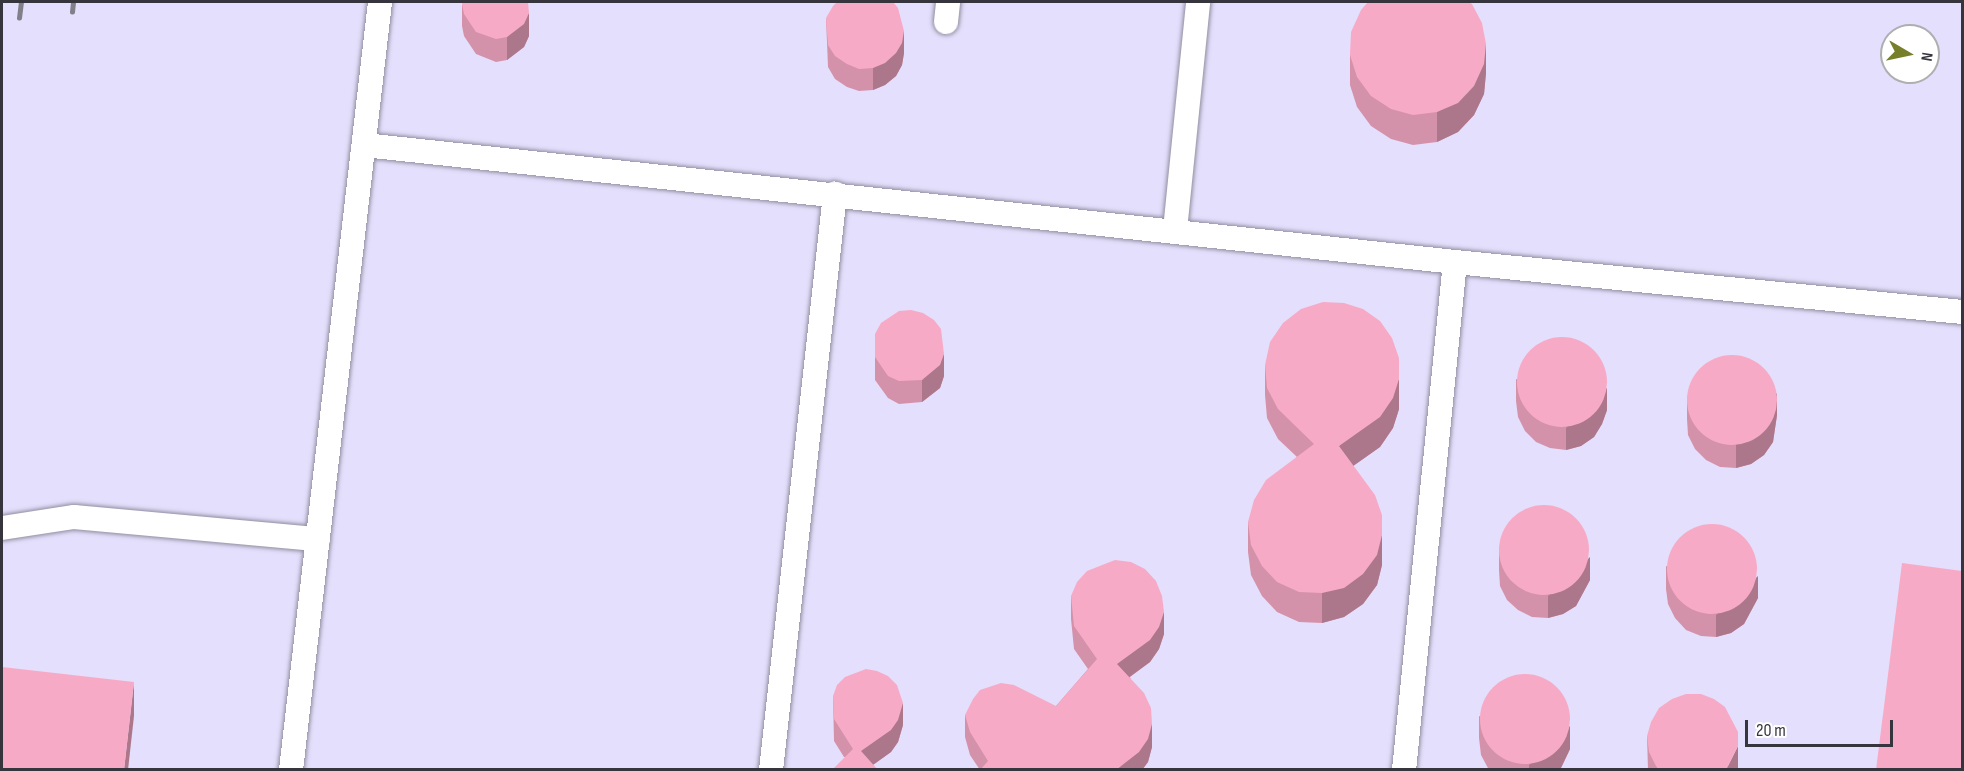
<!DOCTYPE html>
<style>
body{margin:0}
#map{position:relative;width:1964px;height:771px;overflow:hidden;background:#f0edfe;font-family:"Sofia Sans Condensed",sans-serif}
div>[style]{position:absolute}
.built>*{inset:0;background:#e4dffc}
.roads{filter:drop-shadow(0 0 2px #918ea1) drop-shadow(0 0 2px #918ea1)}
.lane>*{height:24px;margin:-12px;padding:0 12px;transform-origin:12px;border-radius:12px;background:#fff}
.rail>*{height:4.5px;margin:-2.25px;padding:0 2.25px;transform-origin:2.25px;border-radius:2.25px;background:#817f8a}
.wall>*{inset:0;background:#d492aa}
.shaded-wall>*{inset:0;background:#ad778b}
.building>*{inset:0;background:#f7aac6}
.round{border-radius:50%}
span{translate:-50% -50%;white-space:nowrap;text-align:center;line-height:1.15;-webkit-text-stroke:4.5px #fff;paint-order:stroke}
.frame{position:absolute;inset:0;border:3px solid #36353d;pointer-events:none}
.north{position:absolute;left:1880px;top:24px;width:60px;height:60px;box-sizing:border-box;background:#fff;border:2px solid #afaeb1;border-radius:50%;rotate:99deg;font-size:16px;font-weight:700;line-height:24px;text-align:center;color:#36353d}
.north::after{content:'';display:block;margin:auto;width:21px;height:27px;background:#777f2a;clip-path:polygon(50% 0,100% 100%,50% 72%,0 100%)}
.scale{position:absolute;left:1745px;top:720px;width:148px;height:27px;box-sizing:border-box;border:3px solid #36353d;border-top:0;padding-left:8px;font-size:18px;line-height:21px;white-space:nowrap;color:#36353d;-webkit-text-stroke:4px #fff;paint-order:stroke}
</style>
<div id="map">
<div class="built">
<div style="clip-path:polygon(evenodd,2px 2px,1962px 2px,1962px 769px,2px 769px,2px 2px,1892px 36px,1928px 36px,1928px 72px,1892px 72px,1892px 36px)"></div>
</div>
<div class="roads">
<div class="lane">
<div style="left:946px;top:22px;width:20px;rotate:-84deg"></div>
<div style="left:364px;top:145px;width:1097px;rotate:6.12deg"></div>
<div style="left:1455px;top:262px;width:511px;rotate:95.73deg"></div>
<div style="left:1175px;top:230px;width:229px;rotate:-84.2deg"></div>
<div style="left:1455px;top:262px;width:509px;rotate:5.63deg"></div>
<div style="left:2px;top:528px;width:73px;rotate:-8.7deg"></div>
<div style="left:74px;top:517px;width:245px;rotate:5.2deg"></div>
<div style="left:291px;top:770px;width:773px;rotate:-83.39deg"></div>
<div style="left:771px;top:770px;width:580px;rotate:-83.66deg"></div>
</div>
</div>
<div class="rail">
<div style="left:72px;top:12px;width:10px;rotate:-84deg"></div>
<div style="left:19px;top:18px;width:16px;rotate:-83deg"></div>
</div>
<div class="wall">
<div style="clip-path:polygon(462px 4px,529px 36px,524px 47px,507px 60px,496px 62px,476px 54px,464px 36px,462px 26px)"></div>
<div style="clip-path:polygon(826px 18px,904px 53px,902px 65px,896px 76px,885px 85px,873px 90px,859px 91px,847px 87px,835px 79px,828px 67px)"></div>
<div style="clip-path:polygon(1350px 55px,1486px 73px,1484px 94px,1474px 115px,1458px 132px,1437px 142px,1413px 145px,1391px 139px,1371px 126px,1357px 107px,1350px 85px)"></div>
<div style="clip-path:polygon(875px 334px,944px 376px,940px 388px,922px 402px,899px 404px,888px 398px,875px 380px)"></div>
<div style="clip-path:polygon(1265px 365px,1399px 409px,1393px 428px,1380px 447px,1353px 466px,1382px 565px,1377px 585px,1363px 604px,1344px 617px,1322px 623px,1299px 622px,1277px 612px,1262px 596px,1251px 575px,1248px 552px,1248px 522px,1297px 457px,1278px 439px,1267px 418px,1265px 395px)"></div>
<div style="clip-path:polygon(1516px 379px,1607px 410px,1602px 424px,1594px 437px,1581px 446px,1566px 450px,1550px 448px,1536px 442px,1525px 431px,1518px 417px,1516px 401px)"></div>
<div style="clip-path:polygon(1687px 397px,1777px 415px,1773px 442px,1764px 455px,1751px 464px,1736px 468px,1720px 467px,1706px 460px,1695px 449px,1688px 435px,1687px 419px)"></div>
<div style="clip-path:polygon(1499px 547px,1590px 580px,1576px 606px,1563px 614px,1548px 618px,1532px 617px,1518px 610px,1507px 600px,1500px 586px,1499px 570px)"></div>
<div style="clip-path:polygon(1666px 566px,1758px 598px,1744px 624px,1731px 633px,1716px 637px,1701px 636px,1686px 630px,1675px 618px,1668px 604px,1666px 589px)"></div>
<div style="clip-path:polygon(1071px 596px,1164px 634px,1159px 649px,1150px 662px,1130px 677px,1152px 747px,1148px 762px,1142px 770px,980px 770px,970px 755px,965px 737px,965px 715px,1056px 706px,1088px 669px,1074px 649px,1071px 619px)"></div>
<div style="clip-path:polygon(833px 696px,903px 725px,898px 742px,891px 752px,874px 764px,844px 757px,834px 741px)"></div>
<div style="clip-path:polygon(1479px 716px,1570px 749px,1560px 770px,1489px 770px,1481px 755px,1479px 738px)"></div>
<div style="clip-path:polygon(1647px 736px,1738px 769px,1738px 770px,1648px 770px)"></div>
</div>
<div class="shaded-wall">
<div style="clip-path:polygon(529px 13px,529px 36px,524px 47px,507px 60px,507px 37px)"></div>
<div style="clip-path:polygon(904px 31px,904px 53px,902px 65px,896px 76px,885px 85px,873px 90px,873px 68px)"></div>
<div style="clip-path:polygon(1486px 44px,1486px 73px,1484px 94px,1474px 115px,1458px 132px,1437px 142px,1437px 112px)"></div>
<div style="clip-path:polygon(944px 354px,944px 376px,940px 388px,922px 402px,922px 380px)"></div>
<div style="clip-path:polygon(1399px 379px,1399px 409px,1393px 428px,1380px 447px,1339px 476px,1339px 446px)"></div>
<div style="clip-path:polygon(1607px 388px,1607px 410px,1602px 424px,1594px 437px,1581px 446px,1566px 450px,1566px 428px)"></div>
<div style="clip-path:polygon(1777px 393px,1777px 415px,1773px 442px,1764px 455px,1751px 464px,1736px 468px,1736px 445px)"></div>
<div style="clip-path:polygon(1382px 535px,1382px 565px,1377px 585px,1363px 604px,1344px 617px,1322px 623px,1322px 593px)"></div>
<div style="clip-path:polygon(1590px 557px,1590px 580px,1576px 606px,1563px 614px,1548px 618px,1548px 596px)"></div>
<div style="clip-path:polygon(1758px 576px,1758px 598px,1744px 624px,1731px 633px,1716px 637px,1716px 615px)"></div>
<div style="clip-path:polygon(1164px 612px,1164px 634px,1159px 649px,1150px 662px,1117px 686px,1117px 664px)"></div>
<div style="clip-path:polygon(134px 682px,134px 716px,128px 770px,124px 770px)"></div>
<div style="clip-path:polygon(903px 703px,903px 725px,898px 742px,891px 752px,866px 770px,861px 751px)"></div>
<div style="clip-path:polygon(1152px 724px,1152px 747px,1148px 762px,1142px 770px,1116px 770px)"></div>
<div style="clip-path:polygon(1570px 726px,1570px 749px,1560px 770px,1529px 770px,1529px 765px)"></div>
<div style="clip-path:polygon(1738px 746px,1738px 770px,1726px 770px)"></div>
</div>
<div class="building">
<div style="clip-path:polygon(463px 2px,528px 2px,529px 13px,524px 24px,507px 37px,496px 39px,476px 32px,464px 14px,462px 4px)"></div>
<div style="clip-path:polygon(837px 2px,893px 2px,898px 8px,904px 31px,902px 43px,896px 53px,885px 63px,873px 68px,859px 69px,847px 64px,835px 56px,828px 45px,826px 18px,833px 6px)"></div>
<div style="clip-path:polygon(1368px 2px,1469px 2px,1472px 4px,1482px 23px,1486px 44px,1484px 64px,1474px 86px,1458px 103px,1437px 112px,1413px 115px,1391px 109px,1371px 96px,1357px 77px,1350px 55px,1351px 32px,1361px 10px)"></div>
<div style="clip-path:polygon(1323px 302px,1344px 303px,1363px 309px,1380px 321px,1392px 338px,1399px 358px,1399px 379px,1393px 398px,1380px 417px,1339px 446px,1375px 495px,1382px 515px,1382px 535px,1377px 555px,1363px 574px,1344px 588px,1322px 593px,1299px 592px,1277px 582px,1262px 566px,1251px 545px,1248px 522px,1254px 500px,1266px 480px,1314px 444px,1278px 409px,1267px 388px,1265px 365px,1270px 342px,1283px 323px,1301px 309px)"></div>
<div style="clip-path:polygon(911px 310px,923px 313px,934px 320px,941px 329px,944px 354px,940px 365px,922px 380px,899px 381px,888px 376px,875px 357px,875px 334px,881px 323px,899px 311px)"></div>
<div class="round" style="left:1517px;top:337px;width:90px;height:90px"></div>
<div class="round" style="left:1687px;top:355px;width:90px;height:90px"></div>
<div class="round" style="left:1499px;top:505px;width:90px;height:90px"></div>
<div class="round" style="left:1667px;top:524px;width:90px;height:90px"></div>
<div style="clip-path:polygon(1115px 560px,1131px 562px,1145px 569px,1156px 581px,1162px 596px,1164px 612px,1159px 627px,1150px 640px,1117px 664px,1144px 693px,1151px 708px,1152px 724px,1148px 739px,1139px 752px,1116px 770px,980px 770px,988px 761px,970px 732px,965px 715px,973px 699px,980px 690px,1001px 683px,1014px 685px,1056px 706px,1097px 659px,1074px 626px,1071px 596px,1077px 582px,1087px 571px)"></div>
<div style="clip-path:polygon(1902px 563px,1962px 571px,1962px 770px,1876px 770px)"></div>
<div style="clip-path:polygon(2px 667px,134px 682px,124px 770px,2px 770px)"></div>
<div style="clip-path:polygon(866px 669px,877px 671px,888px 676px,897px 685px,903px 703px,898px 720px,891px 730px,861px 751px,878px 770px,832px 770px,853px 749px,834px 719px,833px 696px,837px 685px,845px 677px)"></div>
<div class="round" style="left:1480px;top:674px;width:90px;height:90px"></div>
<div style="clip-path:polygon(1686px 694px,1701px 694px,1714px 699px,1725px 707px,1738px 732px,1738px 746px,1726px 770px,1659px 770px,1656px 766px,1649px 752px,1647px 736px,1651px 722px,1659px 708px,1672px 699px)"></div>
</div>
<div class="frame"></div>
<div class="north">N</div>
<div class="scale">20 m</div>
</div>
